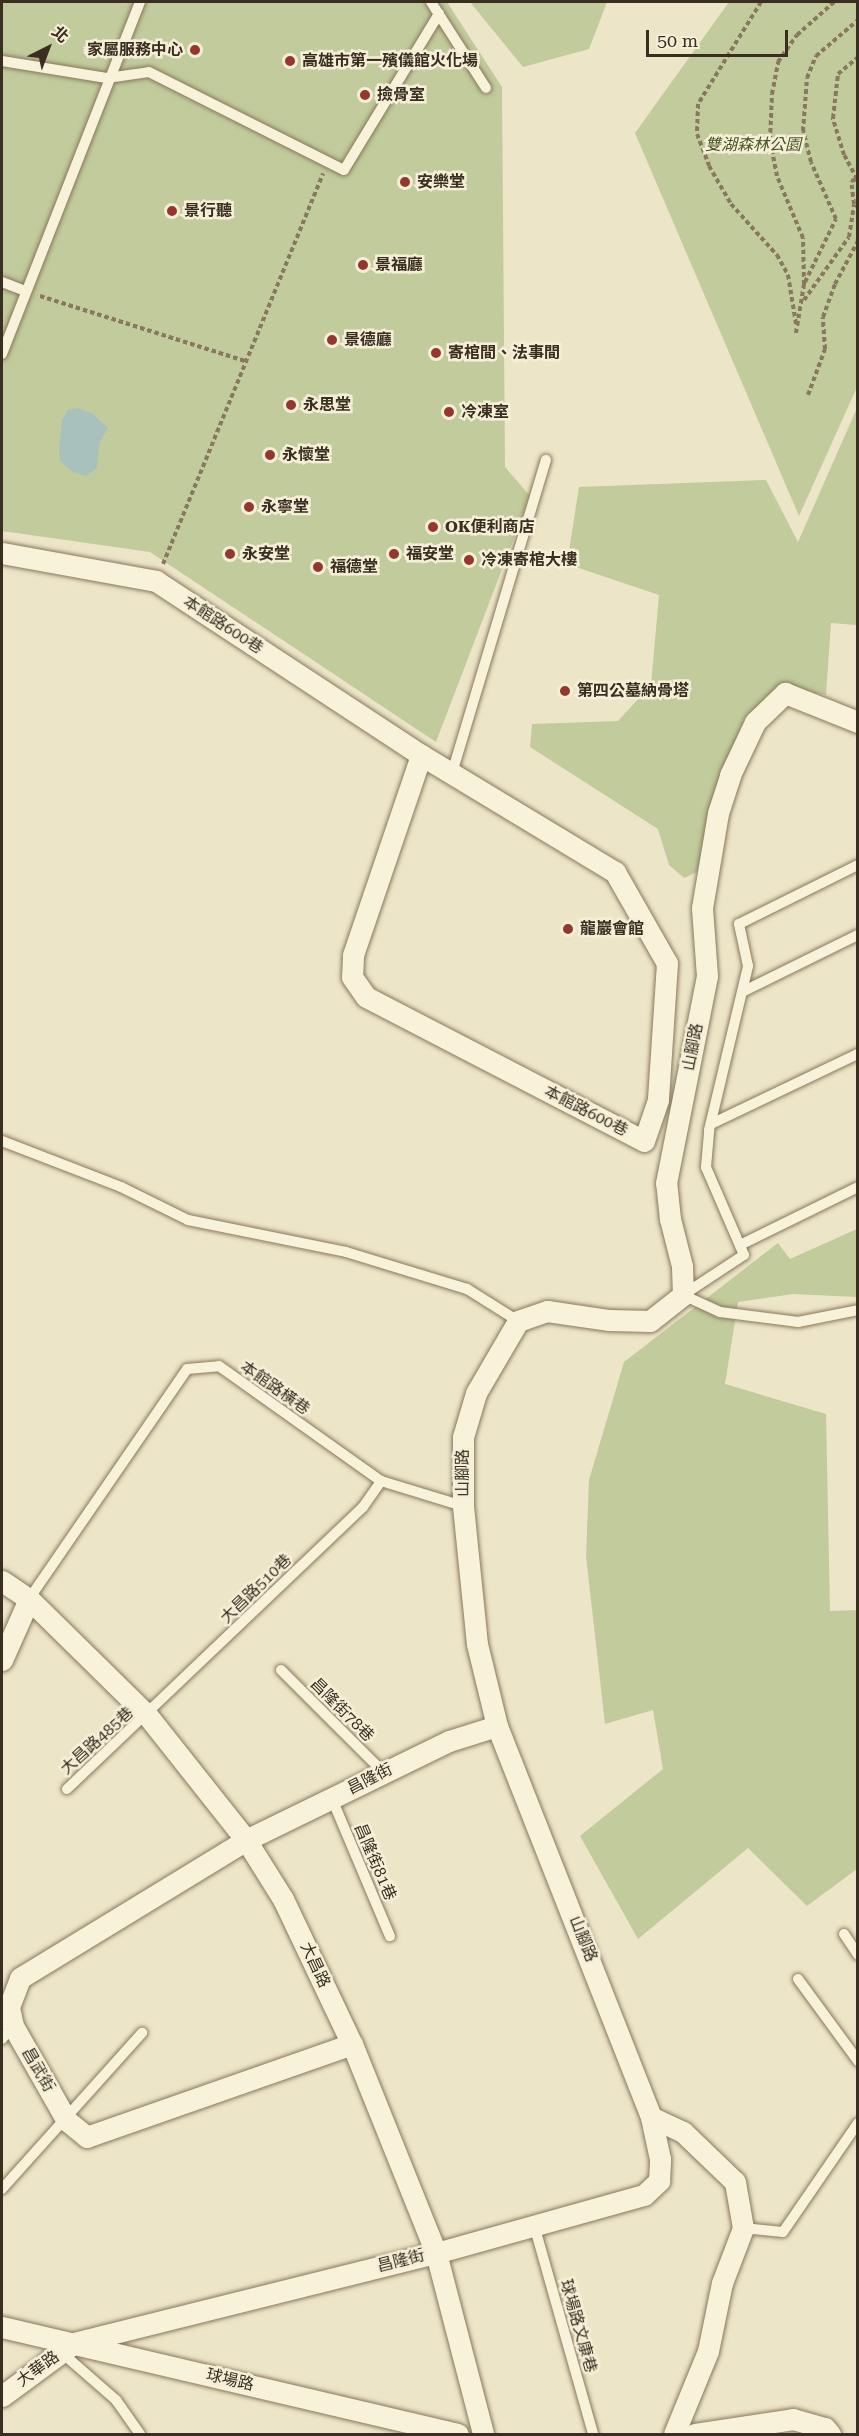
<!DOCTYPE html>
<meta charset="utf-8">
<style>
body{margin:0}
#map{position:relative;width:859px;height:2436px;overflow:hidden;background:#ede5c7;font-family:"Roboto Serif","Noto Sans TC",serif}
div>[style]{position:absolute}
.green>*{inset:0;background:#c1cb9b}
.water>*{inset:0;background:#a8c1bc}
.path>*{height:4px;margin-top:-2px;transform-origin:0;background:repeating-linear-gradient(90deg,#88785d 0 4.5px,transparent 0 7.5px)}
.roads{filter:drop-shadow(0 0 2px #88785d) drop-shadow(0 0 2px #88785d)}
.lane>*{height:10px;margin:-5px;padding:0 5px;transform-origin:5px;border-radius:5px;background:#f8f2da}
.street>*{height:21px;margin:-10.5px;padding:0 10.5px;transform-origin:10.5px;border-radius:10.5px;background:#f8f2da}
.dots>*{width:16px;height:16px;translate:-50% -50%;box-sizing:border-box;border:3px solid #f5efd7;border-radius:50%}
span{translate:-50% -50%;white-space:nowrap;text-align:center;line-height:1.15;-webkit-text-stroke:5px #f5efd7;paint-order:stroke}
.poi-label{font-size:16px;color:#392e20;font-weight:700}
.right{translate:-100% -50%;text-align:right}
.left{translate:0 -50%;text-align:left}
.park-label{font-size:16px;color:#465527;font-style:italic}
.street-label{font-size:16px;color:#392e20}
.frame{position:absolute;inset:0;border:3px solid #392e20;pointer-events:none}
.north{position:absolute;left:18px;top:18px;width:60px;height:60px;-webkit-text-stroke:4px #f5efd7;paint-order:stroke;rotate:42deg;font-size:16px;font-weight:700;line-height:24px;text-align:center;color:#392e20}
.north::after{content:'';display:block;margin:auto;width:21px;height:27px;background:#392e20;clip-path:polygon(50% 0,100% 100%,50% 72%,0 100%)}
.scale{position:absolute;left:646px;top:30px;width:142px;height:27px;box-sizing:border-box;border:3px solid #392e20;border-top:0;padding-left:8px;font-size:18px;line-height:21px;white-space:nowrap;color:#392e20;-webkit-text-stroke:4px #f5efd7;paint-order:stroke}
</style>
<div id="map">
<div class="green">
<div style="clip-path:polygon(2px 2px,447px 2px,502px 87px,505px 467px,530px 496px,436px 742px,150px 552px,2px 531px)"></div>
<div style="clip-path:polygon(470px 2px,607px 2px,589px 49px,523px 67px)"></div>
<div style="clip-path:polygon(729px 2px,857px 2px,857px 387px,799px 516px,635px 133px)"></div>
<div style="clip-path:polygon(857px 408px,857px 625px,831px 623px,826px 695px,780px 686px,745px 717px,724px 770px,697px 872px,684px 878px,669px 865px,658px 829px,530px 747px,532px 724px,618px 721px,651px 685px,659px 595px,567px 564px,579px 487px,766px 480px,798px 542px)"></div>
<div style="clip-path:polygon(857px 1229px,857px 1297px,793px 1294px,738px 1302px,725px 1384px,826px 1414px,830px 1611px,857px 1610px,857px 1869px,807px 1906px,748px 1848px,638px 1939px,580px 1836px,663px 1769px,653px 1710px,605px 1724px,586px 1556px,589px 1480px,624px 1362px,778px 1243px,790px 1259px)"></div>
</div>
<div class="water">
<div style="clip-path:polygon(78px 408px,93px 414px,108px 428px,99px 444px,97px 468px,86px 476px,73px 472px,60px 461px,59px 450px,62px 420px,68px 410px)"></div>
</div>
<div class="path">
<div style="left:761px;top:2px;width:120px;rotate:121.7deg"></div>
<div style="left:698px;top:104px;width:30px;rotate:92deg"></div>
<div style="left:697px;top:134px;width:34px;rotate:69deg"></div>
<div style="left:709px;top:166px;width:44px;rotate:59.9deg"></div>
<div style="left:731px;top:204px;width:69px;rotate:48deg"></div>
<div style="left:777px;top:255px;width:23px;rotate:61deg"></div>
<div style="left:788px;top:275px;width:50px;rotate:80.7deg"></div>
<div style="left:857px;top:179px;width:27px;rotate:-118deg"></div>
<div style="left:844px;top:155px;width:39px;rotate:-107deg"></div>
<div style="left:833px;top:118px;width:44px;rotate:-83.5deg"></div>
<div style="left:838px;top:74px;width:26px;rotate:-40deg"></div>
<div style="left:805px;top:282px;width:70px;rotate:-63.8deg"></div>
<div style="left:836px;top:219px;width:62px;rotate:-113.7deg"></div>
<div style="left:811px;top:162px;width:32px;rotate:-104deg"></div>
<div style="left:803px;top:131px;width:53px;rotate:-85.7deg"></div>
<div style="left:807px;top:78px;width:24px;rotate:-68deg"></div>
<div style="left:816px;top:56px;width:55px;rotate:-40.6deg"></div>
<div style="left:40px;top:296px;width:215px;rotate:17.6deg"></div>
<div style="left:804px;top:300px;width:77px;rotate:-54.5deg"></div>
<div style="left:849px;top:237px;width:33px;rotate:-81deg"></div>
<div style="left:854px;top:204px;width:23px;rotate:-97deg"></div>
<div style="left:851px;top:181px;width:6px;rotate:-18deg"></div>
<div style="left:796px;top:333px;width:50px;rotate:-80.7deg"></div>
<div style="left:804px;top:284px;width:46px;rotate:-91.2deg"></div>
<div style="left:803px;top:238px;width:67px;rotate:-112.8deg"></div>
<div style="left:777px;top:176px;width:37px;rotate:-101deg"></div>
<div style="left:770px;top:140px;width:46px;rotate:-87.5deg"></div>
<div style="left:772px;top:94px;width:33px;rotate:-79deg"></div>
<div style="left:778px;top:62px;width:33px;rotate:-55deg"></div>
<div style="left:797px;top:35px;width:50px;rotate:-41.7deg"></div>
<div style="left:808px;top:395px;width:49px;rotate:-69.7deg"></div>
<div style="left:825px;top:349px;width:32px;rotate:-94deg"></div>
<div style="left:823px;top:317px;width:35px;rotate:-70deg"></div>
<div style="left:835px;top:284px;width:49px;rotate:-61.9deg"></div>
<div style="left:163px;top:564px;width:422px;rotate:-67.7deg"></div>
</div>
<div class="roads">
<div class="lane">
<div style="left:431px;top:2px;width:102px;rotate:57.4deg"></div>
<div style="left:2px;top:61px;width:106px;rotate:9.2deg"></div>
<div style="left:107px;top:78px;width:42px;rotate:-8.1deg"></div>
<div style="left:149px;top:72px;width:218px;rotate:26.7deg"></div>
<div style="left:344px;top:170px;width:183px;rotate:-58.7deg"></div>
<div style="left:2px;top:282px;width:26px;rotate:21deg"></div>
<div style="left:2px;top:354px;width:378px;rotate:-68.6deg"></div>
<div style="left:452px;top:773px;width:327px;rotate:-73.3deg"></div>
<div style="left:742px;top:992px;width:129px;rotate:-26.2deg"></div>
<div style="left:711px;top:1124px;width:163px;rotate:-25.5deg"></div>
<div style="left:2px;top:1141px;width:128px;rotate:21.1deg"></div>
<div style="left:121px;top:1187px;width:75px;rotate:26.2deg"></div>
<div style="left:188px;top:1220px;width:161px;rotate:11.4deg"></div>
<div style="left:346px;top:1252px;width:127px;rotate:17deg"></div>
<div style="left:467px;top:1289px;width:60px;rotate:32.1deg"></div>
<div style="left:740px;top:1245px;width:131px;rotate:-26.2deg"></div>
<div style="left:683px;top:1295px;width:73px;rotate:-33.3deg"></div>
<div style="left:744px;top:1255px;width:96px;rotate:-113.4deg"></div>
<div style="left:706px;top:1167px;width:37px;rotate:-85deg"></div>
<div style="left:709px;top:1130px;width:169px;rotate:-76.6deg"></div>
<div style="left:748px;top:966px;width:43px;rotate:-102.1deg"></div>
<div style="left:739px;top:924px;width:133px;rotate:-26.4deg"></div>
<div style="left:683px;top:1295px;width:41px;rotate:24.7deg"></div>
<div style="left:720px;top:1312px;width:79px;rotate:7.3deg"></div>
<div style="left:798px;top:1322px;width:61px;rotate:-11.3deg"></div>
<div style="left:29px;top:1599px;width:279px;rotate:-55.5deg"></div>
<div style="left:187px;top:1369px;width:32px;rotate:-5deg"></div>
<div style="left:219px;top:1366px;width:199px;rotate:35.4deg"></div>
<div style="left:381px;top:1481px;width:86px;rotate:17deg"></div>
<div style="left:281px;top:1670px;width:144px;rotate:45deg"></div>
<div style="left:67px;top:1789px;width:409px;rotate:-43.6deg"></div>
<div style="left:363px;top:1507px;width:32px;rotate:-55deg"></div>
<div style="left:332px;top:1799px;width:149px;rotate:67.1deg"></div>
<div style="left:844px;top:1934px;width:25px;rotate:56deg"></div>
<div style="left:798px;top:1979px;width:102px;rotate:53.8deg"></div>
<div style="left:2px;top:2039px;width:17px;rotate:-50deg"></div>
<div style="left:2px;top:2189px;width:210px;rotate:-48.1deg"></div>
<div style="left:534px;top:2225px;width:217px;rotate:74.2deg"></div>
<div style="left:743px;top:2228px;width:40px;rotate:5.7deg"></div>
<div style="left:783px;top:2232px;width:132px;rotate:-55.5deg"></div>
<div style="left:61px;top:2352px;width:73px;rotate:41.1deg"></div>
<div style="left:116px;top:2400px;width:42px;rotate:54.8deg"></div>
</div>
<div class="street">
<div style="left:2px;top:553px;width:157px;rotate:10.3deg"></div>
<div style="left:156px;top:581px;width:317px;rotate:33.3deg"></div>
<div style="left:421px;top:755px;width:227px;rotate:31.1deg"></div>
<div style="left:615px;top:872px;width:105px;rotate:60.3deg"></div>
<div style="left:667px;top:963px;width:137px;rotate:93.8deg"></div>
<div style="left:658px;top:1100px;width:43px;rotate:108.9deg"></div>
<div style="left:644px;top:1141px;width:313px;rotate:-152.6deg"></div>
<div style="left:366px;top:997px;width:24px;rotate:-125deg"></div>
<div style="left:352px;top:977px;width:22px;rotate:-87deg"></div>
<div style="left:353px;top:955px;width:211px;rotate:-71.2deg"></div>
<div style="left:2px;top:1581px;width:32px;rotate:34deg"></div>
<div style="left:29px;top:1599px;width:165px;rotate:44.5deg"></div>
<div style="left:147px;top:1715px;width:159px;rotate:51.6deg"></div>
<div style="left:246px;top:1840px;width:70px;rotate:57.9deg"></div>
<div style="left:283px;top:1899px;width:161px;rotate:64.6deg"></div>
<div style="left:352px;top:2044px;width:225px;rotate:68.1deg"></div>
<div style="left:436px;top:2253px;width:187px;rotate:75.4deg"></div>
<div style="left:2px;top:1660px;width:67px;rotate:-66.1deg"></div>
<div style="left:352px;top:2044px;width:281px;rotate:160.7deg"></div>
<div style="left:87px;top:2137px;width:26px;rotate:-141deg"></div>
<div style="left:67px;top:2121px;width:109px;rotate:-119.6deg"></div>
<div style="left:13px;top:2026px;width:19px;rotate:-102deg"></div>
<div style="left:9px;top:2007px;width:31px;rotate:-69deg"></div>
<div style="left:20px;top:1978px;width:265px;rotate:-31.4deg"></div>
<div style="left:246px;top:1840px;width:226px;rotate:-26deg"></div>
<div style="left:449px;top:1741px;width:50px;rotate:-17.4deg"></div>
<div style="left:2px;top:2327px;width:468px;rotate:13.2deg"></div>
<div style="left:2px;top:2396px;width:89px;rotate:-36.4deg"></div>
<div style="left:74px;top:2343px;width:373px;rotate:-14deg"></div>
<div style="left:436px;top:2253px;width:216px;rotate:-15.6deg"></div>
<div style="left:644px;top:2195px;width:21px;rotate:-43deg"></div>
<div style="left:659px;top:2181px;width:22px;rotate:-87deg"></div>
<div style="left:660px;top:2159px;width:43px;rotate:-102.1deg"></div>
<div style="left:674px;top:2434px;width:90px;rotate:-67.7deg"></div>
<div style="left:708px;top:2351px;width:69px;rotate:-78.4deg"></div>
<div style="left:722px;top:2283px;width:59px;rotate:-69.1deg"></div>
<div style="left:743px;top:2228px;width:47px;rotate:-99.9deg"></div>
<div style="left:735px;top:2182px;width:72px;rotate:-136.1deg"></div>
<div style="left:683px;top:2132px;width:35px;rotate:-155deg"></div>
<div style="left:651px;top:2117px;width:420px;rotate:-111.5deg"></div>
<div style="left:497px;top:1726px;width:84px;rotate:-103.7deg"></div>
<div style="left:477px;top:1644px;width:139px;rotate:-95.8deg"></div>
<div style="left:463px;top:1506px;width:69px;rotate:-90deg"></div>
<div style="left:463px;top:1437px;width:46px;rotate:-73.5deg"></div>
<div style="left:476px;top:1393px;width:83px;rotate:-59.7deg"></div>
<div style="left:518px;top:1321px;width:31px;rotate:-19deg"></div>
<div style="left:547px;top:1311px;width:63px;rotate:8.3deg"></div>
<div style="left:609px;top:1320px;width:41px;rotate:1.4deg"></div>
<div style="left:650px;top:1321px;width:42px;rotate:-38.2deg"></div>
<div style="left:683px;top:1295px;width:29px;rotate:-92deg"></div>
<div style="left:682px;top:1266px;width:49px;rotate:-104.3deg"></div>
<div style="left:670px;top:1219px;width:36px;rotate:-96deg"></div>
<div style="left:666px;top:1183px;width:211px;rotate:-78.8deg"></div>
<div style="left:707px;top:976px;width:68px;rotate:-94.2deg"></div>
<div style="left:702px;top:908px;width:96px;rotate:-80.4deg"></div>
<div style="left:718px;top:813px;width:40px;rotate:-72deg"></div>
<div style="left:730px;top:775px;width:59px;rotate:-64.7deg"></div>
<div style="left:755px;top:722px;width:42px;rotate:-44deg"></div>
<div style="left:785px;top:693px;width:79px;rotate:21.7deg"></div>
<div style="left:695px;top:2434px;width:99px;rotate:-8.7deg"></div>
<div style="left:793px;top:2419px;width:33px;rotate:16deg"></div>
<div style="left:825px;top:2428px;width:8px;rotate:50deg"></div>
</div>
</div>
<div class="dots">
<div style="left:195px;top:50px;background:#95372f"></div>
<div style="left:290px;top:61px;background:#95372f"></div>
<div style="left:365px;top:95px;background:#95372f"></div>
<div style="left:405px;top:182px;background:#95372f"></div>
<div style="left:172px;top:211px;background:#95372f"></div>
<div style="left:363px;top:265px;background:#95372f"></div>
<div style="left:332px;top:340px;background:#95372f"></div>
<div style="left:436px;top:353px;background:#95372f"></div>
<div style="left:291px;top:405px;background:#95372f"></div>
<div style="left:449px;top:412px;background:#95372f"></div>
<div style="left:270px;top:455px;background:#95372f"></div>
<div style="left:249px;top:507px;background:#95372f"></div>
<div style="left:433px;top:527px;background:#95372f"></div>
<div style="left:230px;top:554px;background:#95372f"></div>
<div style="left:394px;top:554px;background:#95372f"></div>
<div style="left:469px;top:560px;background:#95372f"></div>
<div style="left:318px;top:567px;background:#95372f"></div>
<div style="left:565px;top:691px;background:#95372f"></div>
<div style="left:568px;top:929px;background:#95372f"></div>
</div>
<div class="poi-label">
<span class="right" style="left:183px;top:50px">家屬服務中心</span>
<span class="left" style="left:302px;top:61px">高雄市第一殯儀館火化場</span>
<span class="left" style="left:377px;top:95px">撿骨室</span>
<span class="left" style="left:417px;top:182px">安樂堂</span>
<span class="left" style="left:184px;top:211px">景行聽</span>
<span class="left" style="left:375px;top:265px">景福廳</span>
<span class="left" style="left:344px;top:340px">景德廳</span>
<span class="left" style="left:448px;top:353px">寄棺間、法事間</span>
<span class="left" style="left:303px;top:405px">永思堂</span>
<span class="left" style="left:461px;top:412px">冷凍室</span>
<span class="left" style="left:282px;top:455px">永懷堂</span>
<span class="left" style="left:261px;top:507px">永寧堂</span>
<span class="left" style="left:445px;top:527px">OK便利商店</span>
<span class="left" style="left:242px;top:554px">永安堂</span>
<span class="left" style="left:406px;top:554px">福安堂</span>
<span class="left" style="left:481px;top:560px">冷凍寄棺大樓</span>
<span class="left" style="left:330px;top:567px">福德堂</span>
<span class="left" style="left:577px;top:691px">第四公墓納骨塔</span>
<span class="left" style="left:580px;top:929px">龍巖會館</span>
</div>
<div class="park-label">
<span style="left:753px;top:145px">雙湖森林公園</span>
</div>
<div class="street-label">
<span style="left:223px;top:625px;rotate:33deg">本館路600巷</span>
<span style="left:693px;top:1047px;rotate:-79deg">山腳路</span>
<span style="left:586px;top:1111px;rotate:27deg">本館路600巷</span>
<span style="left:275px;top:1388px;rotate:35deg">本館路橫巷</span>
<span style="left:463px;top:1473px;rotate:-90deg">山腳路</span>
<span style="left:256px;top:1589px;rotate:-44deg">大昌路510巷</span>
<span style="left:342px;top:1710px;rotate:45deg">昌隆街78巷</span>
<span style="left:97px;top:1741px;rotate:-42deg">大昌路485巷</span>
<span style="left:370px;top:1779px;rotate:-27deg">昌隆街</span>
<span style="left:375px;top:1862px;rotate:67deg">昌隆街81巷</span>
<span style="left:583px;top:1939px;rotate:68deg">山腳路</span>
<span style="left:315px;top:1965px;rotate:65deg">大昌路</span>
<span style="left:38px;top:2070px;rotate:60deg">昌武街</span>
<span style="left:401px;top:2261px;rotate:-14deg">昌隆街</span>
<span style="left:578px;top:2326px;rotate:74deg">球場路文康巷</span>
<span style="left:38px;top:2369px;rotate:-36deg">大華路</span>
<span style="left:230px;top:2380px;rotate:13deg">球場路</span>
</div>
<div class="frame"></div>
<div class="north">北</div>
<div class="scale">50 m</div>
</div>
